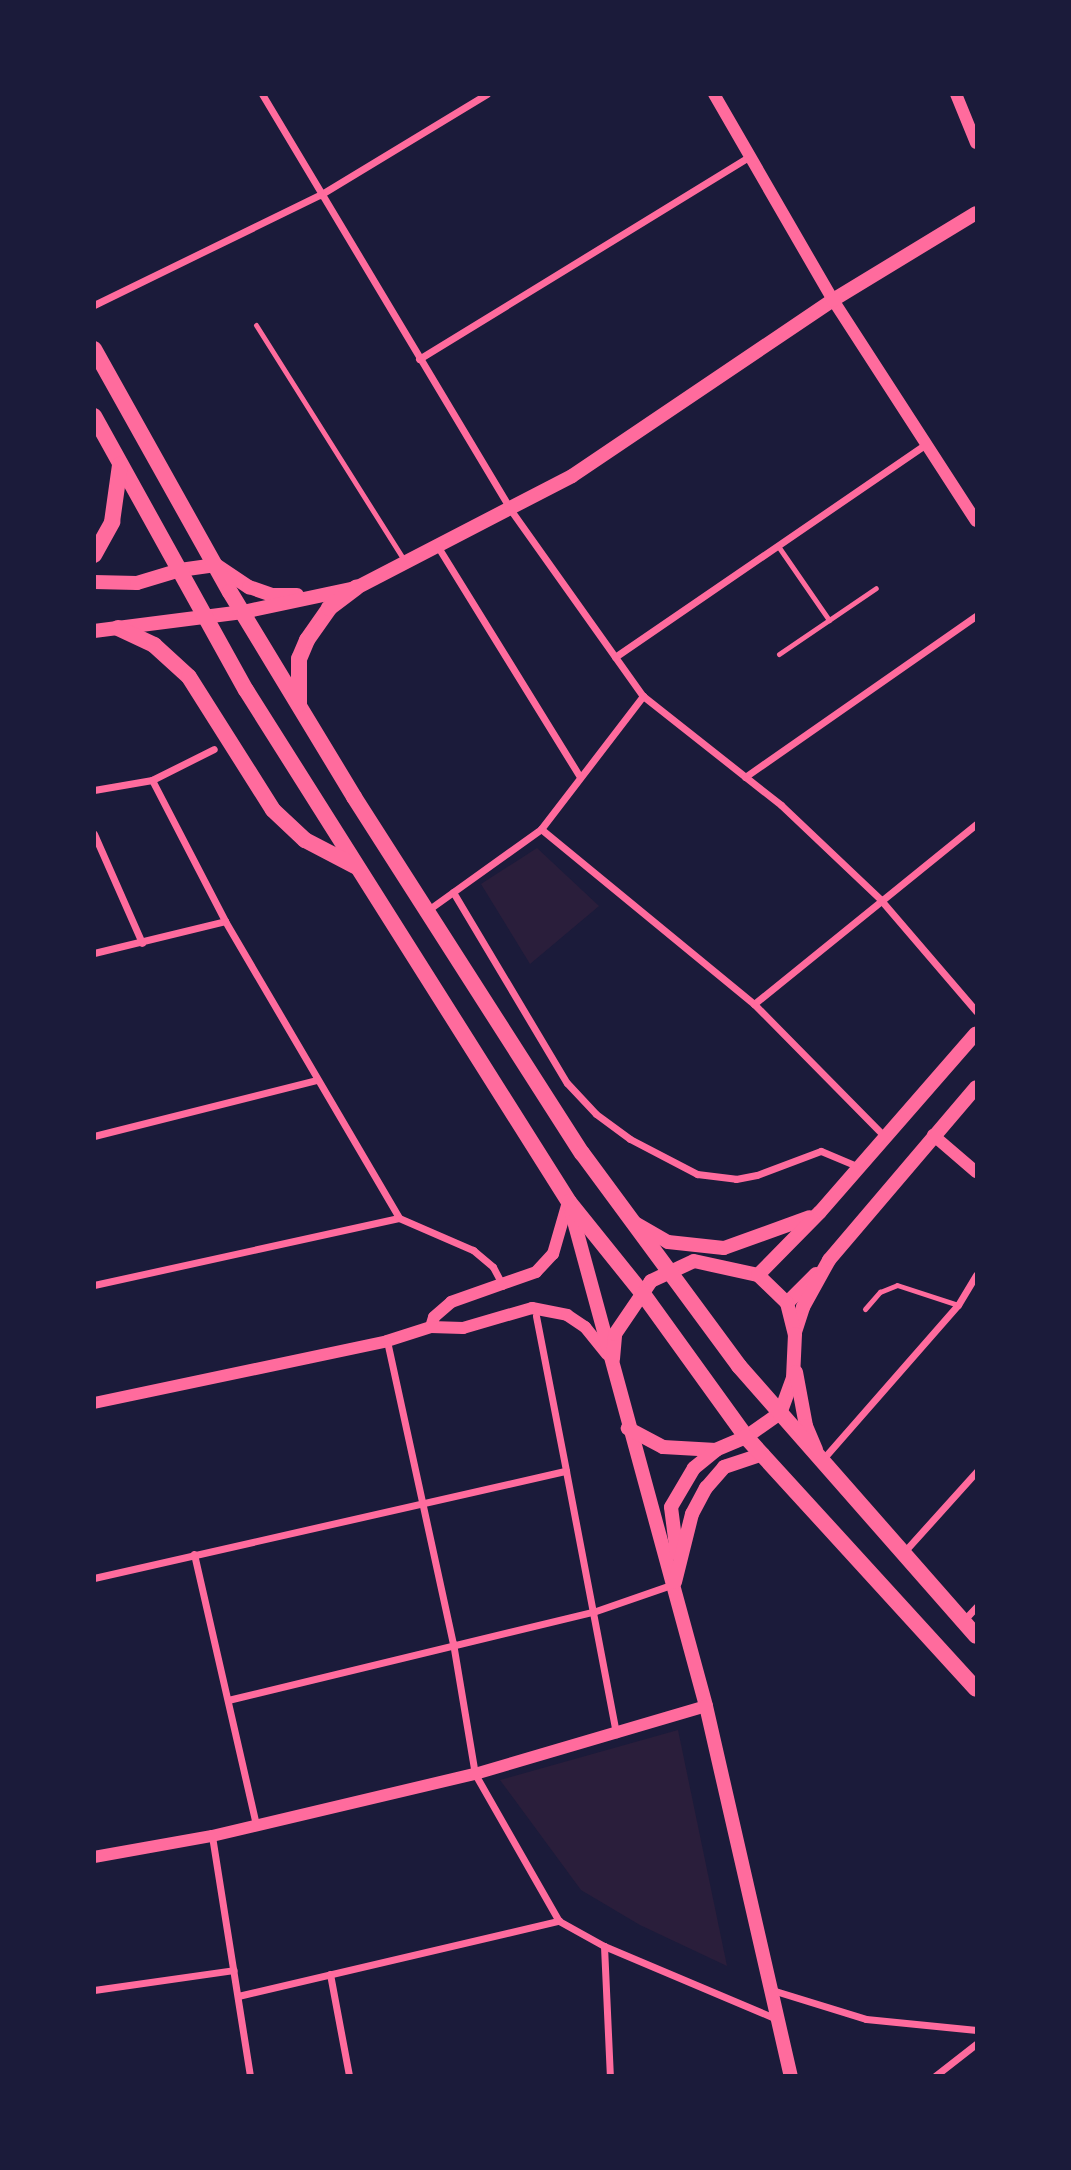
<!DOCTYPE html>
<style>
body{margin:0}
#map{position:relative;width:1071px;height:2170px;overflow:hidden;background:#1b1b3a;font-family:"Titillium Web",sans-serif}
div>[style]{position:absolute}
.green>*{inset:0;background:#2a1e3b}
.service>*{height:5px;margin:-2.5px;padding:0 2.5px;transform-origin:2.5px;border-radius:2.5px;background:#ff6b9d}
.minor>*{height:7px;margin:-3.5px;padding:0 3.5px;transform-origin:3.5px;border-radius:3.5px;background:#ff6b9d}
.tertiary>*{height:12px;margin:-6px;padding:0 6px;transform-origin:6px;border-radius:6px;background:#ff6b9d}
.secondary>*{height:14px;margin:-7px;padding:0 7px;transform-origin:7px;border-radius:7px;background:#ff6b9d}
.primary>*{height:16px;margin:-8px;padding:0 8px;transform-origin:8px;border-radius:8px;background:#ff6b9d}
span{translate:-50% -50%;white-space:nowrap;text-align:center;line-height:1.15;-webkit-text-stroke:6px #1b1b3a;paint-order:stroke}
.frame{position:absolute;inset:0;border:96px solid #1b1b3a;pointer-events:none}
</style>
<div id="map">
<div class="green">
<div style="clip-path:polygon(537px 848px,599px 906px,530px 964px,481px 884px)"></div>
<div style="clip-path:polygon(678px 1730px,727px 1966px,640px 1925px,581px 1890px,500px 1780px)"></div>
</div>
<div class="service">
<div style="left:256px;top:325px;width:280px;rotate:57.8deg"></div>
<div style="left:778px;top:546px;width:90px;rotate:55.4deg"></div>
<div style="left:779px;top:654px;width:117px;rotate:-34.2deg"></div>
<div style="left:865px;top:1309px;width:23px;rotate:-49deg"></div>
<div style="left:880px;top:1292px;width:18px;rotate:-22deg"></div>
<div style="left:897px;top:1285px;width:64px;rotate:18.2deg"></div>
</div>
<div class="minor">
<div style="left:262px;top:94px;width:483px;rotate:59.1deg"></div>
<div style="left:510px;top:509px;width:229px;rotate:54.6deg"></div>
<div style="left:643px;top:696px;width:176px;rotate:38.3deg"></div>
<div style="left:781px;top:805px;width:137px;rotate:43.5deg"></div>
<div style="left:880px;top:899px;width:148px;rotate:49.4deg"></div>
<div style="left:94px;top:305px;width:251px;rotate:-26deg"></div>
<div style="left:320px;top:195px;width:195px;rotate:-31.2deg"></div>
<div style="left:419px;top:359px;width:387px;rotate:-31.5deg"></div>
<div style="left:438px;top:547px;width:270px;rotate:58.3deg"></div>
<div style="left:615px;top:657px;width:377px;rotate:-34.4deg"></div>
<div style="left:745px;top:777px;width:282px;rotate:-34.9deg"></div>
<div style="left:152px;top:780px;width:159px;rotate:62.6deg"></div>
<div style="left:225px;top:921px;width:344px;rotate:59.6deg"></div>
<div style="left:399px;top:1218px;width:81px;rotate:23.4deg"></div>
<div style="left:473px;top:1250px;width:26px;rotate:40deg"></div>
<div style="left:493px;top:1267px;width:21px;rotate:62deg"></div>
<div style="left:94px;top:790px;width:59px;rotate:-9.8deg"></div>
<div style="left:152px;top:780px;width:69px;rotate:-26.6deg"></div>
<div style="left:541px;top:829px;width:276px;rotate:39.4deg"></div>
<div style="left:754px;top:1004px;width:188px;rotate:45.4deg"></div>
<div style="left:94px;top:834px;width:119px;rotate:66.2deg"></div>
<div style="left:453px;top:892px;width:222px;rotate:59.2deg"></div>
<div style="left:567px;top:1083px;width:42px;rotate:46.9deg"></div>
<div style="left:596px;top:1114px;width:42px;rotate:36.3deg"></div>
<div style="left:630px;top:1139px;width:76px;rotate:27.6deg"></div>
<div style="left:697px;top:1174px;width:39px;rotate:7deg"></div>
<div style="left:736px;top:1179px;width:21px;rotate:-11deg"></div>
<div style="left:757px;top:1175px;width:68px;rotate:-20.6deg"></div>
<div style="left:821px;top:1151px;width:41px;rotate:22.8deg"></div>
<div style="left:428px;top:910px;width:139px;rotate:-35.6deg"></div>
<div style="left:541px;top:829px;width:168px;rotate:-52.5deg"></div>
<div style="left:94px;top:953px;width:135px;rotate:-13.7deg"></div>
<div style="left:754px;top:1004px;width:286px;rotate:-39deg"></div>
<div style="left:94px;top:1136px;width:230px;rotate:-14.1deg"></div>
<div style="left:94px;top:1285px;width:312px;rotate:-12.4deg"></div>
<div style="left:536px;top:1316px;width:158px;rotate:79deg"></div>
<div style="left:387px;top:1341px;width:309px;rotate:77.7deg"></div>
<div style="left:453px;top:1643px;width:133px;rotate:80.5deg"></div>
<div style="left:475px;top:1774px;width:169px;rotate:60.3deg"></div>
<div style="left:823px;top:1459px;width:205px;rotate:-48.8deg"></div>
<div style="left:958px;top:1305px;width:35px;rotate:-59deg"></div>
<div style="left:904px;top:1552px;width:108px;rotate:-48deg"></div>
<div style="left:194px;top:1554px;width:278px;rotate:77.1deg"></div>
<div style="left:94px;top:1578px;width:484px;rotate:-12.8deg"></div>
<div style="left:566px;top:1471px;width:268px;rotate:79.2deg"></div>
<div style="left:964px;top:1620px;width:18px;rotate:-47deg"></div>
<div style="left:228px;top:1700px;width:375px;rotate:-13.6deg"></div>
<div style="left:593px;top:1612px;width:86px;rotate:-19.1deg"></div>
<div style="left:212px;top:1836px;width:243px;rotate:81deg"></div>
<div style="left:559px;top:1921px;width:51px;rotate:29.1deg"></div>
<div style="left:604px;top:1946px;width:130px;rotate:87.4deg"></div>
<div style="left:604px;top:1946px;width:188px;rotate:22.9deg"></div>
<div style="left:330px;top:1974px;width:104px;rotate:79.4deg"></div>
<div style="left:94px;top:1990px;width:141px;rotate:-8.1deg"></div>
<div style="left:772px;top:1990px;width:98px;rotate:17.1deg"></div>
<div style="left:866px;top:2019px;width:111px;rotate:5.7deg"></div>
<div style="left:238px;top:1996px;width:330px;rotate:-13.2deg"></div>
<div style="left:935px;top:2076px;width:52px;rotate:-38deg"></div>
</div>
<div class="tertiary">
<div style="left:714px;top:94px;width:238px;rotate:60deg"></div>
<div style="left:833px;top:300px;width:263px;rotate:57.1deg"></div>
<div style="left:956px;top:94px;width:53px;rotate:67.8deg"></div>
<div style="left:933px;top:1135px;width:57px;rotate:40.7deg"></div>
<div style="left:431px;top:1327px;width:10px;rotate:-73deg"></div>
<div style="left:434px;top:1317px;width:23px;rotate:-41deg"></div>
<div style="left:451px;top:1302px;width:90px;rotate:-19.4deg"></div>
<div style="left:536px;top:1272px;width:25px;rotate:-47deg"></div>
<div style="left:553px;top:1254px;width:54px;rotate:-73.9deg"></div>
<div style="left:94px;top:1403px;width:299px;rotate:-11.9deg"></div>
<div style="left:387px;top:1341px;width:46px;rotate:-17.7deg"></div>
<div style="left:431px;top:1327px;width:32px;rotate:2deg"></div>
<div style="left:463px;top:1328px;width:72px;rotate:-16.2deg"></div>
<div style="left:532px;top:1308px;width:36px;rotate:11deg"></div>
<div style="left:567px;top:1315px;width:22px;rotate:34deg"></div>
<div style="left:585px;top:1327px;width:35px;rotate:51deg"></div>
<div style="left:94px;top:1857px;width:120px;rotate:-10.1deg"></div>
<div style="left:212px;top:1836px;width:270px;rotate:-13.3deg"></div>
<div style="left:475px;top:1774px;width:241px;rotate:-16.4deg"></div>
</div>
<div class="secondary">
<div style="left:94px;top:582px;width:43px;rotate:1.3deg"></div>
<div style="left:137px;top:583px;width:45px;rotate:-16.8deg"></div>
<div style="left:180px;top:570px;width:36px;rotate:-8deg"></div>
<div style="left:216px;top:565px;width:40px;rotate:34deg"></div>
<div style="left:249px;top:587px;width:24px;rotate:19deg"></div>
<div style="left:272px;top:595px;width:25px"></div>
<div style="left:94px;top:631px;width:150px;rotate:-7.3deg"></div>
<div style="left:243px;top:612px;width:116px;rotate:-12deg"></div>
<div style="left:356px;top:588px;width:243px;rotate:-27.4deg"></div>
<div style="left:572px;top:476px;width:315px;rotate:-34deg"></div>
<div style="left:833px;top:300px;width:167px;rotate:-31.3deg"></div>
<div style="left:569px;top:1203px;width:521px;rotate:74.76deg"></div>
<div style="left:706px;top:1706px;width:380px;rotate:77.1deg"></div>
<div style="left:635px;top:1223px;width:38px;rotate:30deg"></div>
<div style="left:668px;top:1242px;width:56px;rotate:6.1deg"></div>
<div style="left:724px;top:1248px;width:91px;rotate:-19.8deg"></div>
<div style="left:758px;top:1275px;width:88px;rotate:-45.5deg"></div>
<div style="left:820px;top:1212px;width:237px;rotate:-48.9deg"></div>
<div style="left:787px;top:1303px;width:41px;rotate:-45deg"></div>
<div style="left:795px;top:1332px;width:26px;rotate:-72deg"></div>
<div style="left:803px;top:1307px;width:54px;rotate:-61deg"></div>
<div style="left:829px;top:1260px;width:227px;rotate:-49.6deg"></div>
<div style="left:613px;top:1359px;width:25px;rotate:-85deg"></div>
<div style="left:615px;top:1334px;width:64px;rotate:-55.8deg"></div>
<div style="left:651px;top:1281px;width:47px;rotate:-24.9deg"></div>
<div style="left:694px;top:1261px;width:66px;rotate:12.3deg"></div>
<div style="left:758px;top:1275px;width:40px;rotate:44deg"></div>
<div style="left:787px;top:1303px;width:32px;rotate:76deg"></div>
<div style="left:795px;top:1334px;width:44px;rotate:92.6deg"></div>
<div style="left:793px;top:1378px;width:37px;rotate:110deg"></div>
<div style="left:780px;top:1413px;width:42px;rotate:144.8deg"></div>
<div style="left:746px;top:1437px;width:33px;rotate:157deg"></div>
<div style="left:716px;top:1450px;width:53px;rotate:-176.8deg"></div>
<div style="left:663px;top:1447px;width:40px;rotate:-152deg"></div>
<div style="left:796px;top:1372px;width:55px;rotate:79.5deg"></div>
<div style="left:806px;top:1426px;width:26px;rotate:67deg"></div>
<div style="left:677px;top:1554px;width:47px;rotate:-97.3deg"></div>
<div style="left:671px;top:1507px;width:45px;rotate:-59.5deg"></div>
<div style="left:694px;top:1468px;width:28px;rotate:-39deg"></div>
<div style="left:675px;top:1582px;width:70px;rotate:-76deg"></div>
<div style="left:692px;top:1514px;width:30px;rotate:-62deg"></div>
<div style="left:706px;top:1488px;width:28px;rotate:-49deg"></div>
<div style="left:724px;top:1467px;width:41px;rotate:-18.4deg"></div>
</div>
<div class="primary">
<div style="left:94px;top:349px;width:278px;rotate:60.8deg"></div>
<div style="left:230px;top:592px;width:240px;rotate:58.8deg"></div>
<div style="left:354px;top:797px;width:423px;rotate:57.4deg"></div>
<div style="left:582px;top:1153px;width:265px;rotate:53.6deg"></div>
<div style="left:739px;top:1366px;width:359px;rotate:48.7deg"></div>
<div style="left:94px;top:416px;width:313px;rotate:61deg"></div>
<div style="left:246px;top:690px;width:605px;rotate:57.75deg"></div>
<div style="left:569px;top:1202px;width:118px;rotate:51.2deg"></div>
<div style="left:643px;top:1294px;width:176px;rotate:54.2deg"></div>
<div style="left:746px;top:1437px;width:341px;rotate:47.6deg"></div>
<div style="left:94px;top:555px;width:38px;rotate:-61deg"></div>
<div style="left:112px;top:522px;width:58px;rotate:-82deg"></div>
<div style="left:118px;top:628px;width:40px;rotate:25deg"></div>
<div style="left:154px;top:645px;width:47px;rotate:42.4deg"></div>
<div style="left:189px;top:677px;width:157px;rotate:57.7deg"></div>
<div style="left:273px;top:810px;width:44px;rotate:43.2deg"></div>
<div style="left:305px;top:840px;width:56px;rotate:27.5deg"></div>
<div style="left:299px;top:704px;width:45px;rotate:-90deg"></div>
<div style="left:299px;top:659px;width:21px;rotate:-67deg"></div>
<div style="left:307px;top:640px;width:39px;rotate:-55deg"></div>
<div style="left:329px;top:608px;width:34px;rotate:-37deg"></div>
</div>
<div class="frame"></div>
</div>
